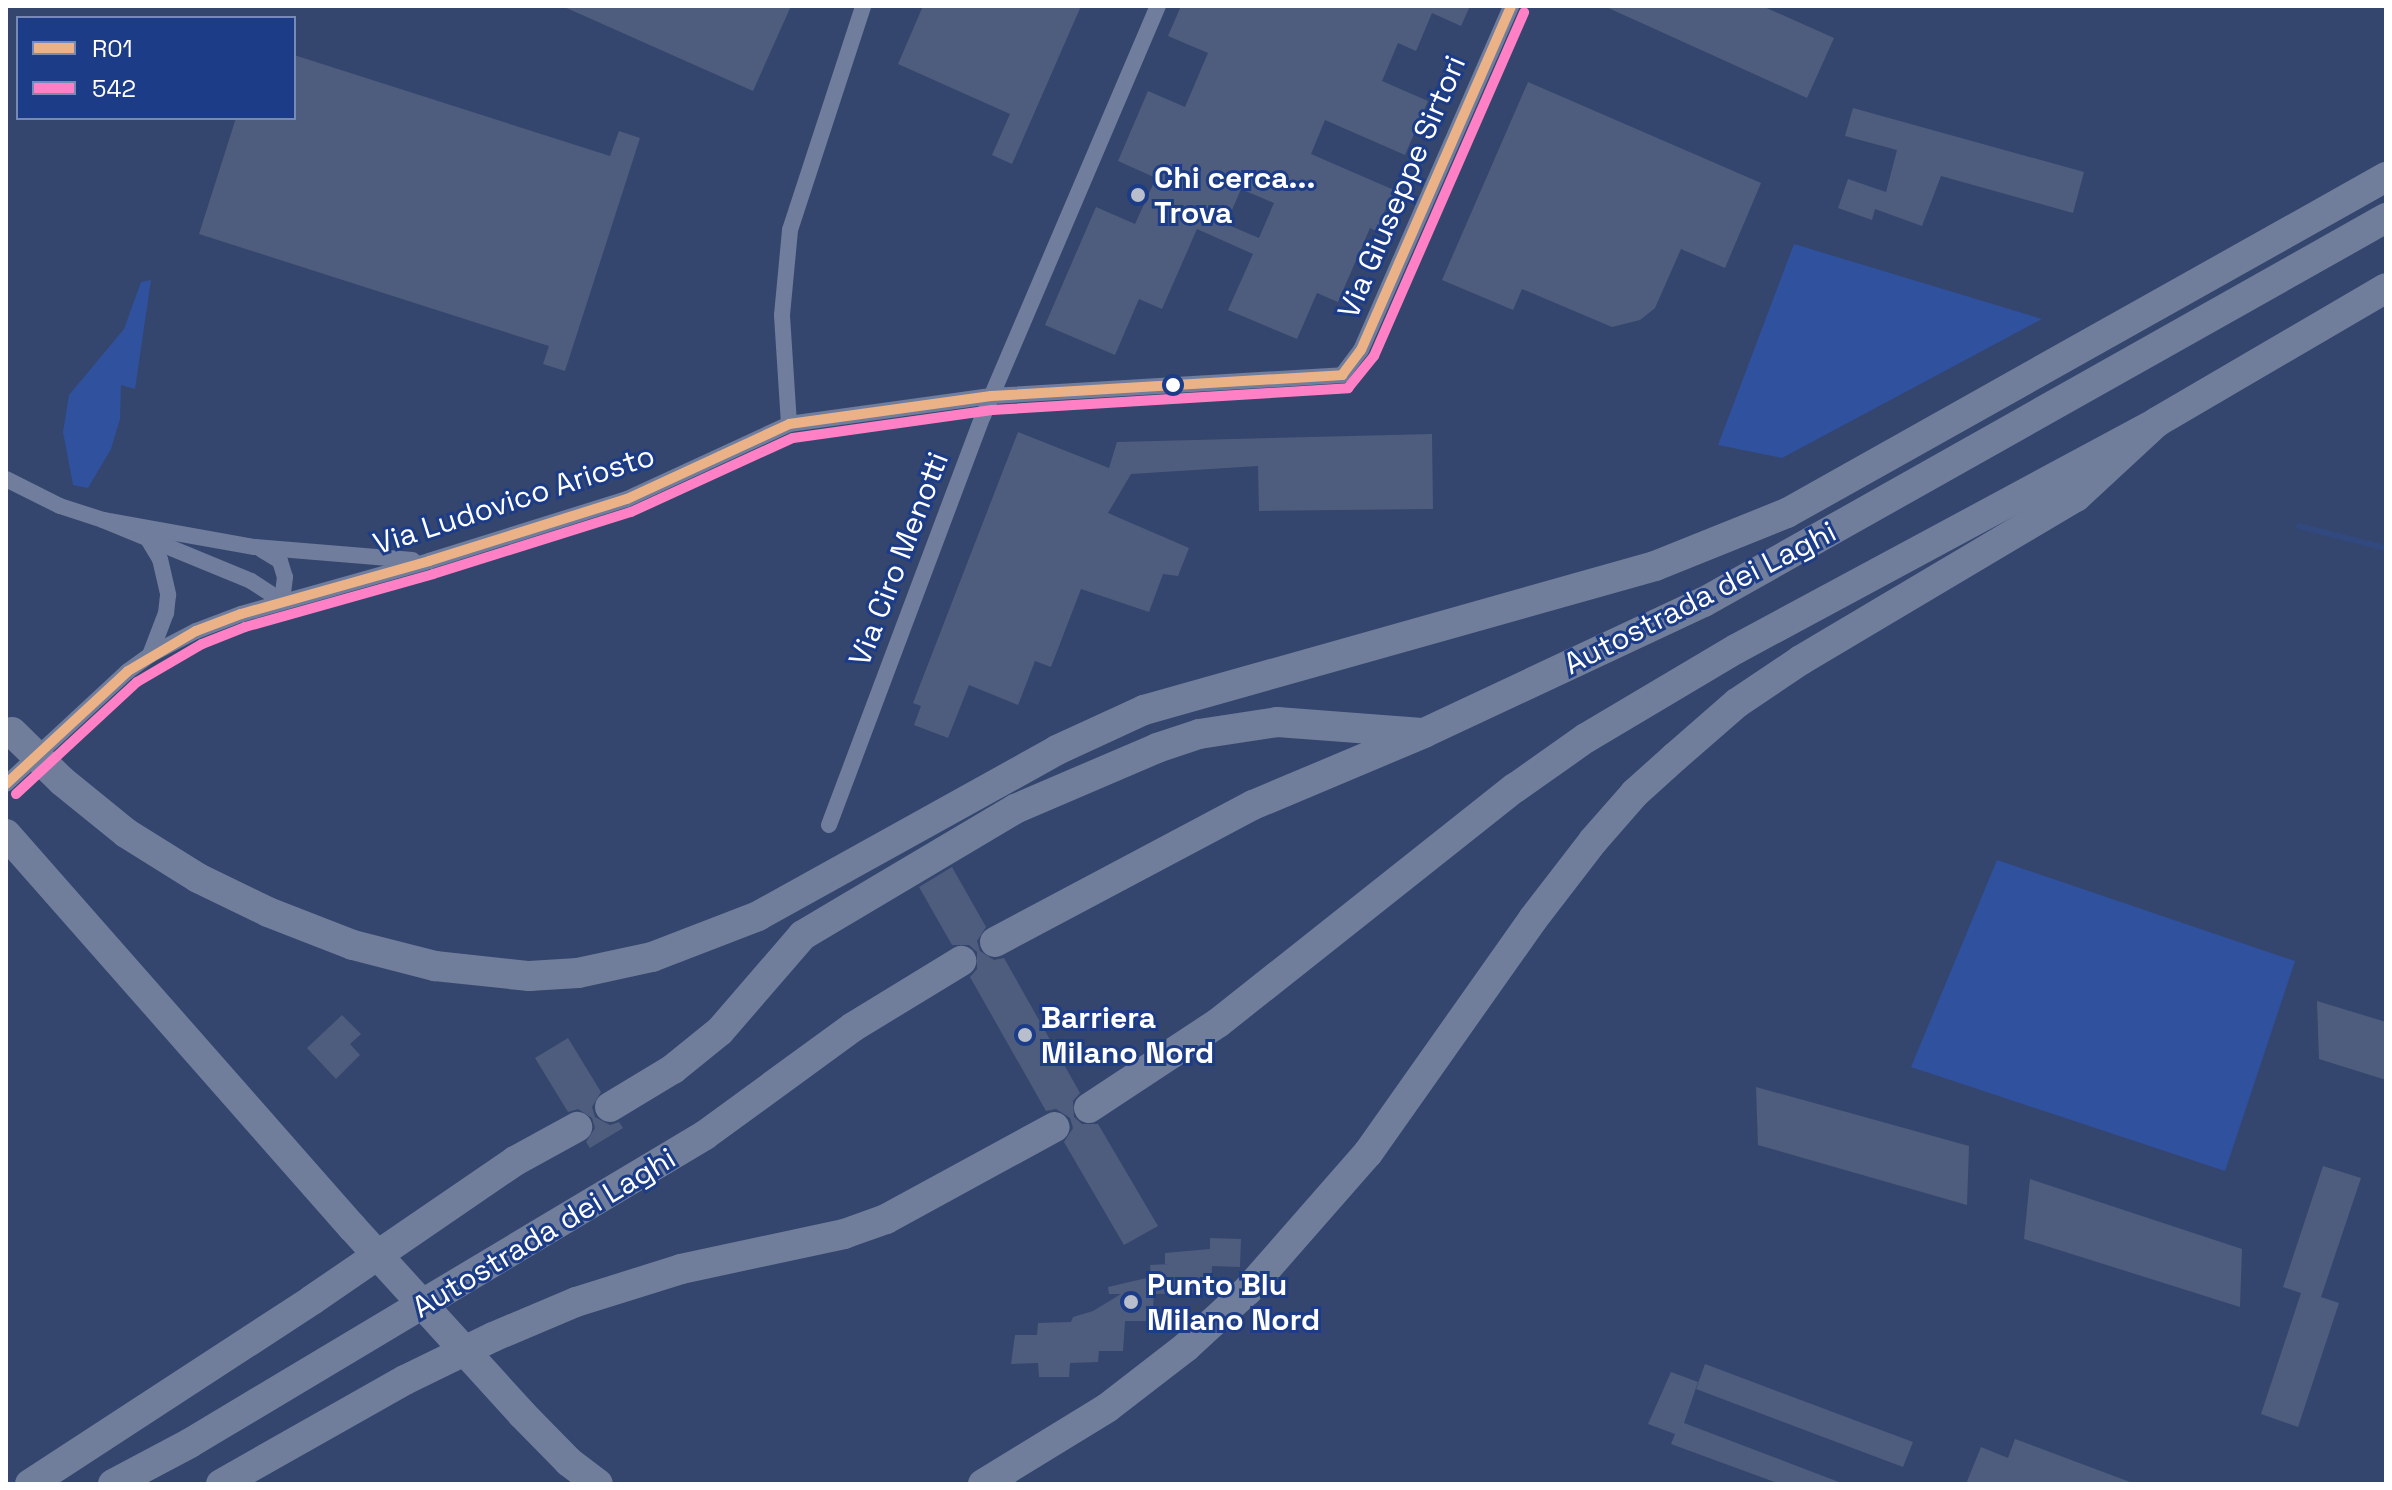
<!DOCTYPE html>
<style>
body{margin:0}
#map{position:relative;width:2392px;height:1490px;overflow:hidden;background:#34466e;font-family:"Space Grotesk",sans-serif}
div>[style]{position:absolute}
.green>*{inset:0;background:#30519e}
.stream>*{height:6px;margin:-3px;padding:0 3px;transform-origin:3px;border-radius:3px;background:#32497f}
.building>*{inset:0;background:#4e5d7d}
.street>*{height:16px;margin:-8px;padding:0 8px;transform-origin:8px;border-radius:8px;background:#707d9c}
.highway>*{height:30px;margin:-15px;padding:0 15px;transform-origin:15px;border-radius:15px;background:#707e9c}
.highway-bridge>*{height:30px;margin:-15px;padding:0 15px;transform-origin:15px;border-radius:15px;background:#707e9c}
.bus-1>*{height:10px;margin:-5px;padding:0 5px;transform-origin:5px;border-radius:5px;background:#ebb288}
.bus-2>*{height:10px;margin:-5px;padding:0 5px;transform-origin:5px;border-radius:5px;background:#ff80c5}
.dots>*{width:22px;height:22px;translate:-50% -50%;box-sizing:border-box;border:4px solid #1c3c87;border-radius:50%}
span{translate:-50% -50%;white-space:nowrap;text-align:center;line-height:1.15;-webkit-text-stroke:6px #1c3c87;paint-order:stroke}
.poi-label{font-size:30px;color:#fff;font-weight:700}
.left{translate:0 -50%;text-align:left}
.street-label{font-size:30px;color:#fff}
.frame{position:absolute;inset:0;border:8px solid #fff;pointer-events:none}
.legend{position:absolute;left:16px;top:16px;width:280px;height:104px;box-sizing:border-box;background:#1c3c87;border:2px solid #778ab7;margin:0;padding:10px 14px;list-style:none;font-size:24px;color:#fff}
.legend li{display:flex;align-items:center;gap:16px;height:40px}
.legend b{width:40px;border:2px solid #778ab7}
</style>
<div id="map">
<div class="green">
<div style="clip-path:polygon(1794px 244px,2042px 319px,1782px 458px,1718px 445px)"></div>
<div style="clip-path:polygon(151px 280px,135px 389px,121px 385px,120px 419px,111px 449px,88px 488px,73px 485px,63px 432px,69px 395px,124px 329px,141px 282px)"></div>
<div style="clip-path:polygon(1997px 860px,2295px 961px,2225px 1171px,1911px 1067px)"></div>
</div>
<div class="stream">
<div style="left:2299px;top:526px;width:90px;rotate:14.2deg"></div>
</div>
<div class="building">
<div style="clip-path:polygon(562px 6px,791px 6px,753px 91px)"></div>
<div style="clip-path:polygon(923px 6px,1081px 6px,1012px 164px,992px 155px,1010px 114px,898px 64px)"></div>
<div style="clip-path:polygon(evenodd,1181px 6px,1470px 6px,1461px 26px,1432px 13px,1416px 51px,1398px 43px,1382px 81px,1428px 101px,1405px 155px,1325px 120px,1311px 154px,1394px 190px,1376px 231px,1370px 228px,1338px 302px,1317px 293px,1297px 339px,1228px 310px,1253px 254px,1197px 229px,1162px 309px,1139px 299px,1115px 355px,1045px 325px,1096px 207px,1135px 224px,1156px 178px,1118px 161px,1148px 91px,1185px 107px,1208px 53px,1168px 36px,1181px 6px,1241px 189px,1274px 203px,1259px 238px,1226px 224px,1241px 189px)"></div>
<div style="clip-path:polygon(1604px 6px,1762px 6px,1834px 38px,1807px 98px)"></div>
<div style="clip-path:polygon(294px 55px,610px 156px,619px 131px,640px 138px,565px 371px,543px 364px,549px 346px,199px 234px,236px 118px,294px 118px)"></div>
<div style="clip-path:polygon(1528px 82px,1761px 183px,1725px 268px,1681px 249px,1655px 308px,1640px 320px,1612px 327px,1522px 289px,1513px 310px,1442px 280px)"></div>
<div style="clip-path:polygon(1853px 108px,2084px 172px,2073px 213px,1941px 176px,1922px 226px,1875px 209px,1872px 220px,1838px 208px,1848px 179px,1886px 192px,1897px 150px,1845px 136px)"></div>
<div style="clip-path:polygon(1018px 432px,1109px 468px,1117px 442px,1432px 434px,1433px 509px,1259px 511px,1258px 466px,1131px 474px,1108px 513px,1189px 548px,1178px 576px,1163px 574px,1149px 612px,1081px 589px,1051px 667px,1035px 661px,1018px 705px,969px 685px,948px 738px,914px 725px,921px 706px,913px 703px)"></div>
<div style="clip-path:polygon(952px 867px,986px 927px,977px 941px,980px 951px,994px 960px,1004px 958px,1080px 1093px,1073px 1101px,1074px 1117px,1082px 1124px,1098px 1124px,1158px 1226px,1124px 1245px,1064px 1142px,1073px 1128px,1070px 1118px,1056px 1109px,1046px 1111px,970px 977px,977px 969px,977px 952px,969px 945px,952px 945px,919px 887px)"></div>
<div style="clip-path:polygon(2317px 1001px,2386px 1022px,2386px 1080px,2319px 1059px)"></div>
<div style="clip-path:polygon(342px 1015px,361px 1034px,350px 1044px,360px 1055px,336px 1079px,307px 1048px)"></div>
<div style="clip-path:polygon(568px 1038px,601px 1092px,592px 1107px,595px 1117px,610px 1125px,619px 1122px,623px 1128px,590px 1148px,586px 1142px,595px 1128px,592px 1118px,578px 1109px,568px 1112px,535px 1058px)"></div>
<div style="clip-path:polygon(1756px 1087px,1969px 1146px,1967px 1205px,1758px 1145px)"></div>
<div style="clip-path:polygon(2323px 1166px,2361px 1178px,2321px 1297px,2339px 1303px,2298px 1427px,2261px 1414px,2301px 1293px,2283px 1287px)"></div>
<div style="clip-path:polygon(2030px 1179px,2242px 1249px,2240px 1307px,2024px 1239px)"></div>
<div style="clip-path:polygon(1210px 1238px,1241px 1239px,1240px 1267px,1212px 1266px,1211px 1293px,1154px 1294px,1152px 1321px,1125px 1321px,1123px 1351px,1099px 1351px,1098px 1362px,1070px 1363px,1069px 1377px,1039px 1377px,1038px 1363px,1011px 1364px,1015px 1335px,1037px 1335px,1038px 1323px,1071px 1322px,1073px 1317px,1093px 1311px,1121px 1294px,1109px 1294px,1108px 1287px,1151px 1277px,1150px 1265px,1170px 1264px,1165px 1264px,1165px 1253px,1210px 1249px)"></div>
<div style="clip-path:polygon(1705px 1364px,1913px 1442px,1903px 1467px,1696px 1389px)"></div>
<div style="clip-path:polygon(1671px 1372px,1698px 1382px,1684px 1423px,1844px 1484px,1780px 1484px,1671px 1444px,1675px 1434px,1648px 1424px)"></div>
<div style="clip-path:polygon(2015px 1439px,2130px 1482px,2130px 1484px,1966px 1484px,1981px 1447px,2008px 1458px)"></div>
</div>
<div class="street">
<div style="left:789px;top:424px;width:109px;rotate:-93.7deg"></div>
<div style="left:782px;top:315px;width:85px;rotate:-84.6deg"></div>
<div style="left:790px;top:230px;width:236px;rotate:-71.9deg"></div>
<div style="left:6px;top:479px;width:60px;rotate:26.6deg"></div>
<div style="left:60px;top:506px;width:45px;rotate:18deg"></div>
<div style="left:103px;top:520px;width:160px;rotate:22.4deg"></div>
<div style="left:251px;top:581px;width:37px;rotate:33deg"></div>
<div style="left:103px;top:520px;width:154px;rotate:10.1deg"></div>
<div style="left:255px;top:547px;width:158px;rotate:4.7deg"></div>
<div style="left:149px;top:541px;width:21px;rotate:59deg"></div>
<div style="left:160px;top:559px;width:37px;rotate:77deg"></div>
<div style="left:168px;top:595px;width:18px;rotate:96deg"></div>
<div style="left:166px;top:613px;width:45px;rotate:110.9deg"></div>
<div style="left:262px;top:550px;width:21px;rotate:31deg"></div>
<div style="left:280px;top:561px;width:17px;rotate:73deg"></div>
<div style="left:285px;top:577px;width:24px;rotate:97deg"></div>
<div style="left:6px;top:784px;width:166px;rotate:-42.8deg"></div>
<div style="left:128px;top:671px;width:27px;rotate:-36deg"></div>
<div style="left:150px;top:655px;width:52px;rotate:-27.6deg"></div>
<div style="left:196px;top:631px;width:48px;rotate:-20.7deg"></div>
<div style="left:241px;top:614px;width:195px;rotate:-15.7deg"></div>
<div style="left:429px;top:561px;width:207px;rotate:-17.4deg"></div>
<div style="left:627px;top:499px;width:179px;rotate:-24.8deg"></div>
<div style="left:789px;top:424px;width:204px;rotate:-7.9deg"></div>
<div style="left:991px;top:396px;width:352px;rotate:-3.4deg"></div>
<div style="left:1342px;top:375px;width:31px;rotate:-53deg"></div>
<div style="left:1361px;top:350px;width:375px;rotate:-66.4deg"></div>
<div style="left:829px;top:825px;width:437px;rotate:-69.4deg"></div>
<div style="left:983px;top:416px;width:446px;rotate:-66.9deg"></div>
</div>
<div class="highway">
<div style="left:62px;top:781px;width:82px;rotate:39.1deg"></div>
<div style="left:126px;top:833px;width:85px;rotate:32deg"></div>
<div style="left:198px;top:878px;width:78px;rotate:25.9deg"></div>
<div style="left:268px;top:912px;width:91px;rotate:21.2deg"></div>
<div style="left:353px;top:945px;width:85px;rotate:14.4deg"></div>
<div style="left:435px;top:966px;width:95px;rotate:6.1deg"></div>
<div style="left:529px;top:976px;width:49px;rotate:-3.5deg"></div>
<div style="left:578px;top:973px;width:76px;rotate:-12.2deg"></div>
<div style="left:652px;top:957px;width:114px;rotate:-21.1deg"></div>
<div style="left:758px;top:916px;width:342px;rotate:-29deg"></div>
<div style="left:1057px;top:750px;width:96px;rotate:-24.7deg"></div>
<div style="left:1144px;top:710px;width:531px;rotate:-15.74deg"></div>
<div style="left:1655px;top:566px;width:142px;rotate:-21.9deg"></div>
<div style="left:1787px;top:513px;width:687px;rotate:-29.29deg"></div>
<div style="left:6px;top:834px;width:524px;rotate:48.64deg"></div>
<div style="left:995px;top:942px;width:292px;rotate:-28deg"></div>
<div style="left:1253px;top:805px;width:186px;rotate:-22.8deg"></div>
<div style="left:1424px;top:733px;width:309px;rotate:-25.1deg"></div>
<div style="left:1704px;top:602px;width:783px;rotate:-29.38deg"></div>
<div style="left:610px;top:1107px;width:74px;rotate:-31.1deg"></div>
<div style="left:673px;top:1069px;width:60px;rotate:-39deg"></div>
<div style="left:720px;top:1031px;width:127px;rotate:-49.2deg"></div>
<div style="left:803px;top:935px;width:247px;rotate:-30.7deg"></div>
<div style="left:1015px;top:809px;width:155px;rotate:-23.2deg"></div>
<div style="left:1157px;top:748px;width:44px;rotate:-18.4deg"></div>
<div style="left:1199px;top:734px;width:79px;rotate:-8.7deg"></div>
<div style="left:1277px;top:722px;width:145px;rotate:4.3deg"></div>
<div style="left:1089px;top:1108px;width:154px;rotate:-33.4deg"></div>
<div style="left:1218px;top:1023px;width:379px;rotate:-38.4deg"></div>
<div style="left:1515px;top:788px;width:87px;rotate:-35.2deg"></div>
<div style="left:1586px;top:738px;width:174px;rotate:-30.7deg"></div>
<div style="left:1736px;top:649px;width:478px;rotate:-28.3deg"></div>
<div style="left:2157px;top:422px;width:265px;rotate:-30.3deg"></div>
<div style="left:522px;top:1414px;width:67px;rotate:45.6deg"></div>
<div style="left:569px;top:1462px;width:36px;rotate:37deg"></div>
<div style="left:30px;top:1484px;width:337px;rotate:-33.1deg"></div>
<div style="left:312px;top:1300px;width:246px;rotate:-34.4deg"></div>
<div style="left:515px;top:1161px;width:71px;rotate:-28.7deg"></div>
<div style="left:113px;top:1484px;width:87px;rotate:-28deg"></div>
<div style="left:190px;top:1443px;width:600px;rotate:-30.88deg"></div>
<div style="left:705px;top:1135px;width:183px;rotate:-36.1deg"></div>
<div style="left:853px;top:1027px;width:127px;rotate:-31.4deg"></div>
<div style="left:221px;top:1484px;width:211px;rotate:-29.5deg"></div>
<div style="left:405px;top:1380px;width:98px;rotate:-26deg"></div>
<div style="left:493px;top:1337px;width:90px;rotate:-22.9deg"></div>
<div style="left:576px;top:1302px;width:110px;rotate:-17.4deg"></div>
<div style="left:681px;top:1269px;width:167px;rotate:-12.1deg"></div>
<div style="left:844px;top:1234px;width:45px;rotate:-19.7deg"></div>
<div style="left:886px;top:1219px;width:192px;rotate:-28.6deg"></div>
<div style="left:983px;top:1484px;width:145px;rotate:-31.5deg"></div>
<div style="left:1107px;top:1408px;width:100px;rotate:-37.7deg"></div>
<div style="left:1186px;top:1347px;width:83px;rotate:-42.6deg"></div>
<div style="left:1247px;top:1291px;width:184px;rotate:-48.8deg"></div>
<div style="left:1368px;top:1153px;width:286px;rotate:-54.8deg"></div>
<div style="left:1533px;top:919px;width:98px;rotate:-52.4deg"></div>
<div style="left:1593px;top:841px;width:64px;rotate:-48.8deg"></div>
<div style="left:1635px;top:793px;width:54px;rotate:-42deg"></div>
<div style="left:1675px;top:757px;width:82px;rotate:-41.1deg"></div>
<div style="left:1737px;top:703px;width:77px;rotate:-33.9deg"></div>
<div style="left:1801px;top:660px;width:320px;rotate:-30.7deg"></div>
<div style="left:2076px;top:497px;width:110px;rotate:-42.8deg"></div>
</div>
<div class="highway-bridge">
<div style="left:12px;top:732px;width:70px;rotate:44.4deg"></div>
<div style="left:352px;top:1227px;width:253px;rotate:47.7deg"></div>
</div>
<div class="bus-1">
<div style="left:6px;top:784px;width:166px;rotate:-42.8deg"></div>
<div style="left:128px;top:671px;width:79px;rotate:-30.5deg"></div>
<div style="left:196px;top:631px;width:48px;rotate:-20.7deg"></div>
<div style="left:241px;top:614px;width:195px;rotate:-15.7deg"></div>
<div style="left:429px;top:561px;width:207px;rotate:-17.4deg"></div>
<div style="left:627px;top:499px;width:179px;rotate:-24.8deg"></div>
<div style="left:789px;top:424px;width:204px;rotate:-7.9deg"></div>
<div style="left:991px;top:396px;width:352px;rotate:-3.4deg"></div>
<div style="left:1342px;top:375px;width:31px;rotate:-53deg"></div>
<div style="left:1361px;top:350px;width:375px;rotate:-66.4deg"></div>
</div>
<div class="bus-2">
<div style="left:16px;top:794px;width:165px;rotate:-42.8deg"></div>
<div style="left:137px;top:682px;width:75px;rotate:-30.3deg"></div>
<div style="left:202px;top:644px;width:46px;rotate:-21.6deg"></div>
<div style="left:245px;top:627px;width:195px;rotate:-15.7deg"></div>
<div style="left:433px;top:574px;width:207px;rotate:-17.4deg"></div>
<div style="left:631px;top:512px;width:178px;rotate:-24.6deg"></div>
<div style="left:793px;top:438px;width:201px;rotate:-8deg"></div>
<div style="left:992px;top:410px;width:357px;rotate:-3.5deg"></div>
<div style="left:1348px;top:388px;width:41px;rotate:-50.9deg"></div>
<div style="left:1374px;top:356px;width:375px;rotate:-66.4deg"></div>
</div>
<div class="dots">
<div style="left:1138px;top:195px;background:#b8becc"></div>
<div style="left:1173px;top:385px;background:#fff"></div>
<div style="left:1025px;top:1035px;background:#b8becc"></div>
<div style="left:1131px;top:1302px;background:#b8becc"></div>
</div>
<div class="poi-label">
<span class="left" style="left:1154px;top:195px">Chi cerca...<br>Trova</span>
<span class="left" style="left:1041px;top:1035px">Barriera<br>Milano Nord</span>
<span class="left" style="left:1147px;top:1302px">Punto Blu<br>Milano Nord</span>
</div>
<div class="street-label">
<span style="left:1402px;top:187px;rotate:-67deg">Via Giuseppe Sirtori</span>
<span style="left:514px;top:500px;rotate:-18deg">Via Ludovico Ariosto</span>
<span style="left:899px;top:559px;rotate:-69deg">Via Ciro Menotti</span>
<span style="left:1700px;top:598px;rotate:-27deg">Autostrada dei Laghi</span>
<span style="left:544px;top:1233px;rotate:-31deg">Autostrada dei Laghi</span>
</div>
<div class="frame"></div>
<ul class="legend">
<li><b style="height:10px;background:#ebb288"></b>R01</li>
<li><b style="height:10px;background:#ff80c5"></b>542</li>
</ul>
</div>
